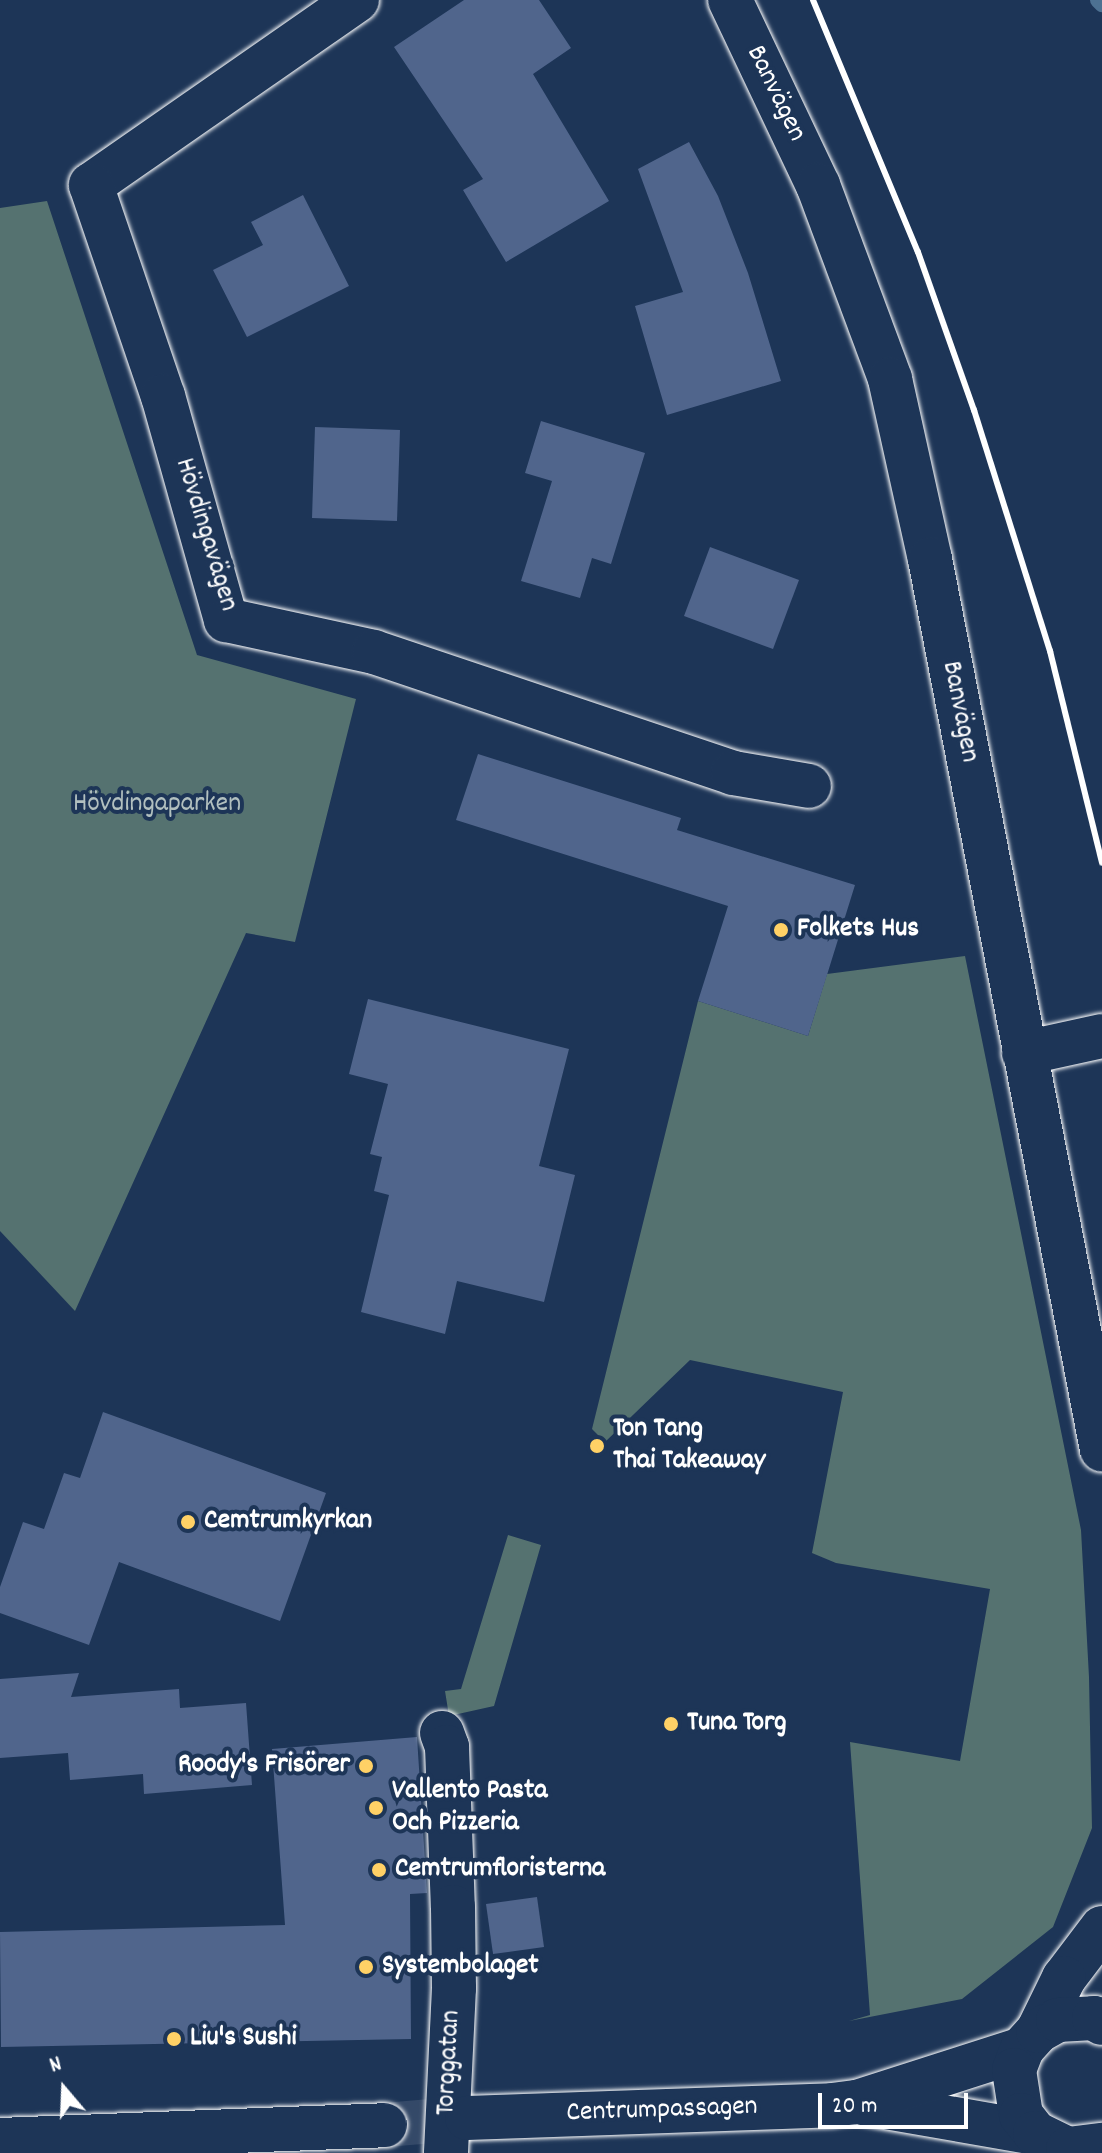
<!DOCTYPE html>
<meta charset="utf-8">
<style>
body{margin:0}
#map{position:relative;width:1102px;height:2153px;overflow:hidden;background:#1d3557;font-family:Dekko,sans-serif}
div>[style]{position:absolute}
.green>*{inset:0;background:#557270}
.stream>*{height:16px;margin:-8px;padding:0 8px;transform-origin:8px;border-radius:8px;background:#4d7192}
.building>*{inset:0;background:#50658c}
.street-tunnel>*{height:44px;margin-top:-22px;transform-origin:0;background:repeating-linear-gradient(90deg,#344968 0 44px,transparent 0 66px)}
.roads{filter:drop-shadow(0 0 2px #fff) drop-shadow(0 0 2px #fff)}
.street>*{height:44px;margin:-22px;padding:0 22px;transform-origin:22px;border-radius:22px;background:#1d3557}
.secondary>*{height:44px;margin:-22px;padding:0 22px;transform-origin:22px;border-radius:22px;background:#1d3557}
.rail>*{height:6px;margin:-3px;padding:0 3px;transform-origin:3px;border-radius:3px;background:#fff}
.dots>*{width:22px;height:22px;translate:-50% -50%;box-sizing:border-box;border:4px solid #1d3557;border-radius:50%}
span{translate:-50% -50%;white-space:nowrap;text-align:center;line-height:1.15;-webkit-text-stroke:8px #1d3557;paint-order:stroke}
.street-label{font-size:28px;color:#fff}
.park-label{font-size:28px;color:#b2c0bf}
.poi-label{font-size:28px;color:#fff;font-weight:700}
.left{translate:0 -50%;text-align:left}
.right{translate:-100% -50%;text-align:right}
.north{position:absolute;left:24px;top:2049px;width:80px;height:80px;-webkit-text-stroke:6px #1d3557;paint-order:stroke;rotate:341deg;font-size:22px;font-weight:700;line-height:32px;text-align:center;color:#fff}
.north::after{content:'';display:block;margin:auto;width:28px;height:36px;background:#fff;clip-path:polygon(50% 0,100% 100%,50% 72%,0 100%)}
.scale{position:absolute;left:818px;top:2093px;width:150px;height:36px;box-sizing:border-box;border:4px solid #fff;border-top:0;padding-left:10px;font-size:24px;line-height:28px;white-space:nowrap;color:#fff;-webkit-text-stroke:6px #1d3557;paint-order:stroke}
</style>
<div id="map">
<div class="green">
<div style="clip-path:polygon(47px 201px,197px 655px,356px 699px,295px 942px,246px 933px,75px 1311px,0 1231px,0 208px)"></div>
<div style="clip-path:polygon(965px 956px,1081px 1530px,1089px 1677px,1092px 1828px,1053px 1927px,962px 1999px,849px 2021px,870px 2015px,850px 1742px,960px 1761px,990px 1589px,836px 1563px,812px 1553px,843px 1392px,690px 1360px,605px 1442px,592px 1429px,698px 1001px,808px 1036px,827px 974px)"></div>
<div style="clip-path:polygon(508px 1535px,541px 1545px,494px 1706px,449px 1716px,445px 1691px,461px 1689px)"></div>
</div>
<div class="stream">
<div style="left:1098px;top:0;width:6px;rotate:45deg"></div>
</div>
<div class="building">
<div style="clip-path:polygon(464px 0,539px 0,571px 48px,533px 74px,609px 201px,506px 262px,463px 190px,483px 179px,394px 47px)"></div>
<div style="clip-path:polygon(689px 142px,718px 196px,748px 273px,781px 381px,667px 415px,635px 306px,683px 292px,638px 169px)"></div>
<div style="clip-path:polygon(303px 195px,349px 286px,247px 337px,213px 270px,263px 245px,251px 222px)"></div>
<div style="clip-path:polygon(541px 421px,645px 453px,611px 564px,592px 558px,580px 598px,521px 581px,552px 481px,525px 473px)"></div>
<div style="clip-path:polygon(315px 427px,400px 430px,397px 521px,312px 518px)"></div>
<div style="clip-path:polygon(710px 547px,799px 580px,773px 649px,684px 616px)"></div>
<div style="clip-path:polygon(478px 754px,681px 818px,677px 830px,855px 885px,808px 1036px,698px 1001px,728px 906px,456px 820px)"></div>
<div style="clip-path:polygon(368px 999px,569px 1049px,539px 1166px,575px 1175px,544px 1302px,457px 1281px,445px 1334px,361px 1312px,389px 1195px,374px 1191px,382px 1157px,370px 1154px,388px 1084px,349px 1074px)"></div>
<div style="clip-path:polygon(103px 1412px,326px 1493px,280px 1621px,119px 1562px,89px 1645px,0 1613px,0 1587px,23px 1522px,44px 1529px,64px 1473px,80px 1478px)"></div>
<div style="clip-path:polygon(79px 1673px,71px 1697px,179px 1689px,180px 1708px,246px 1703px,252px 1785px,144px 1794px,143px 1774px,70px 1780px,68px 1753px,0 1758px,0 1679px)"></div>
<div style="clip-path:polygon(417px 1737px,427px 1893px,410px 1894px,411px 2039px,1px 2047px,0 1932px,285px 1925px,272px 1749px)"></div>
<div style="clip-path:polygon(537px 1897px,544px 1947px,493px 1954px,486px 1904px)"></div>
</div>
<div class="street-tunnel">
<div style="left:385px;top:2125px;width:82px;rotate:-4.9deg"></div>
</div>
<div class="roads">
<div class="street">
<div style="left:357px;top:0;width:324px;rotate:145.2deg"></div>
<div style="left:91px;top:185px;width:223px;rotate:71.2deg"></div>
<div style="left:163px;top:396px;width:233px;rotate:74.3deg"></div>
<div style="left:226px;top:620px;width:151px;rotate:12.2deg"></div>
<div style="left:374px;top:652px;width:379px;rotate:18.6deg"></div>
<div style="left:733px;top:773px;width:77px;rotate:9.7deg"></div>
<div style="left:1024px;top:1053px;width:80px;rotate:-12.3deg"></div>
<div style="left:442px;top:1733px;width:15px;rotate:70deg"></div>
<div style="left:447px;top:1747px;width:160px;rotate:87.9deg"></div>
<div style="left:453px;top:1907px;width:81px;rotate:89.3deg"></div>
<div style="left:454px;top:1988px;width:165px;rotate:92.8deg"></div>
<div style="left:863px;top:2103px;width:175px;rotate:9.9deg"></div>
<div style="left:467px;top:2118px;width:365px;rotate:-2deg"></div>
<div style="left:832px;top:2105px;width:25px;rotate:-7deg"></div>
<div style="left:857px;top:2102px;width:173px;rotate:-17.8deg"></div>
<div style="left:0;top:2140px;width:385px;rotate:-2.2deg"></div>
</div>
<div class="secondary">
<div style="left:730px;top:0;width:205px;rotate:64.6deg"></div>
<div style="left:818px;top:185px;width:207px;rotate:69.6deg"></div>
<div style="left:890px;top:379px;width:184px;rotate:77.5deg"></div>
<div style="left:930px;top:559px;width:907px;rotate:79.07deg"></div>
<div style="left:1102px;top:1928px;width:63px;rotate:127.2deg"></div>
<div style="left:1064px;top:1978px;width:59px;rotate:116.1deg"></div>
<div style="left:1038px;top:2031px;width:24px;rotate:132deg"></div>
<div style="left:1022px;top:2049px;width:22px;rotate:111deg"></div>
<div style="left:1014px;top:2070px;width:46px;rotate:81.2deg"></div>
<div style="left:1021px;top:2115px;width:23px;rotate:52deg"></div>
<div style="left:1035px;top:2133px;width:37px;rotate:26deg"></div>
<div style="left:1068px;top:2149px;width:34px;rotate:-7deg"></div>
<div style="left:1038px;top:2031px;width:23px;rotate:-29deg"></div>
<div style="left:1058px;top:2020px;width:36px;rotate:-3deg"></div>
<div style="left:1094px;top:2018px;width:9px;rotate:32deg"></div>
</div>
</div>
<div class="rail">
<div style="left:813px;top:0;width:273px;rotate:67.4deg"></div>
<div style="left:918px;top:252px;width:168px;rotate:70.5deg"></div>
<div style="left:974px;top:410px;width:253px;rotate:72.5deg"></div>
<div style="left:1050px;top:651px;width:218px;rotate:76.2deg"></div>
</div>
<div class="dots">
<div style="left:781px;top:930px;background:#ffd166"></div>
<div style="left:597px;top:1446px;background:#ffd166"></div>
<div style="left:188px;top:1522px;background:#ffd166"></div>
<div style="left:671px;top:1724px;background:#ffd166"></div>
<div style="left:366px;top:1766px;background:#ffd166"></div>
<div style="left:376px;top:1808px;background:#ffd166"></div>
<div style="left:379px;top:1870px;background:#ffd166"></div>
<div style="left:366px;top:1967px;background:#ffd166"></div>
<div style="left:174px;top:2039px;background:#ffd166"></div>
</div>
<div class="street-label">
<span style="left:775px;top:94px;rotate:64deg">Banvägen</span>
<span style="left:205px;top:535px;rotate:73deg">Hövdingavägen</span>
<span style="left:959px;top:712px;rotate:79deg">Banvägen</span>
<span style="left:450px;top:2063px;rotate:-87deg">Torggatan</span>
<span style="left:662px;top:2111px;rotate:-2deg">Centrumpassagen</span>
</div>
<div class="park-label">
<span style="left:157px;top:805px">Hövdingaparken</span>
</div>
<div class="poi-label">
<span class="left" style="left:797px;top:930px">Folkets Hus</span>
<span class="left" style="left:613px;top:1446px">Ton Tang<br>Thai Takeaway</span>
<span class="left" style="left:204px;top:1522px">Cemtrumkyrkan</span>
<span class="left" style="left:687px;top:1724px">Tuna Torg</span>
<span class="right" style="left:350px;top:1766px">Roody's Frisörer</span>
<span class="left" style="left:392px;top:1808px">Vallento Pasta<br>Och Pizzeria</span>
<span class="left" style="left:395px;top:1870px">Cemtrumfloristerna</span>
<span class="left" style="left:382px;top:1967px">Systembolaget</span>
<span class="left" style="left:190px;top:2039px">Liu's Sushi</span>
</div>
<div class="north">N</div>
<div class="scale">20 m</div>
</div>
